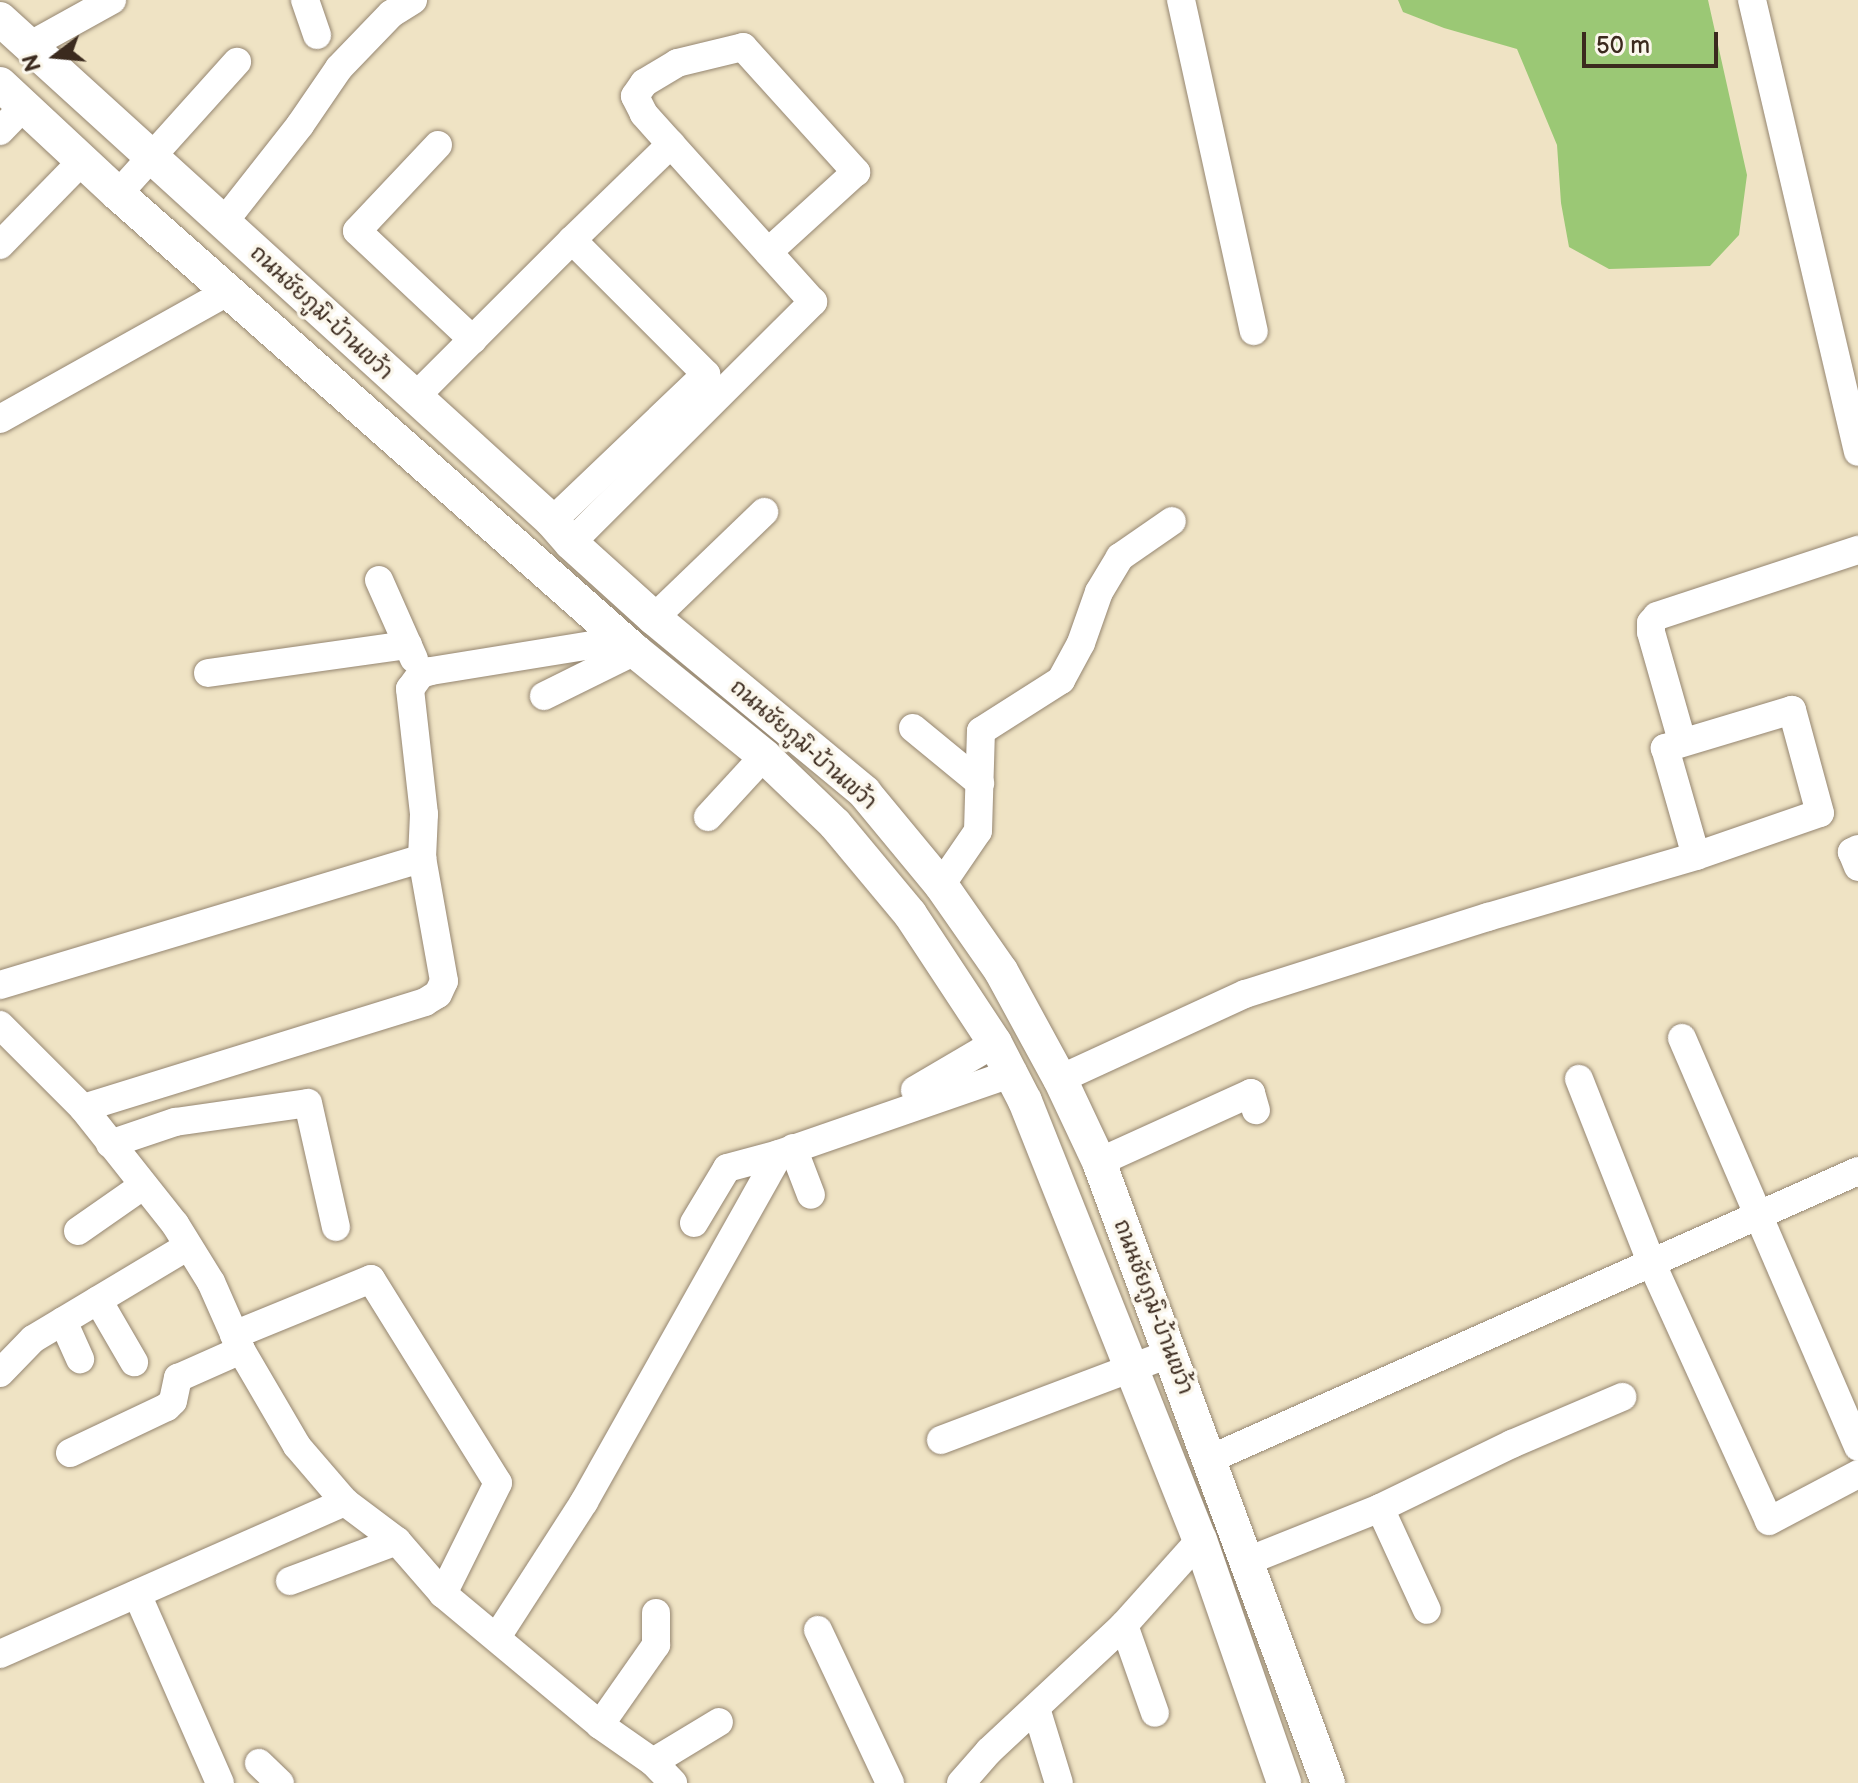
<!DOCTYPE html>
<meta charset="utf-8">
<style>
body{margin:0}
#map{position:relative;width:1858px;height:1783px;overflow:hidden;background:#efe3c4;font-family:"Balsamiq Sans","Playpen Sans Thai",sans-serif}
div>[style]{position:absolute}
.green>*{inset:0;background:#9bc875}
.roads{filter:drop-shadow(0 0 2px #958671) drop-shadow(0 0 2px #958671)}
.minor>*{height:28px;margin:-14px;padding:0 14px;transform-origin:14px;border-radius:14px;background:#fff}
.major>*{height:34px;margin:-17px;padding:0 17px;transform-origin:17px;border-radius:17px;background:#fff}
span{translate:-50% -50%;white-space:nowrap;text-align:center;line-height:1.15;-webkit-text-stroke:7px #fbf7ec;paint-order:stroke}
.street-label{font-size:22px;color:#3b2a1e}
.north{position:absolute;left:16px;top:16px;width:80px;height:80px;-webkit-text-stroke:6px #fbf7ec;paint-order:stroke;rotate:254deg;font-size:22px;font-weight:700;line-height:32px;text-align:center;color:#3b2a1e}
.north::after{content:'';display:block;margin:auto;width:28px;height:36px;background:#3b2a1e;clip-path:polygon(50% 0,100% 100%,50% 72%,0 100%)}
.scale{position:absolute;left:1582px;top:32px;width:136px;height:36px;box-sizing:border-box;border:4px solid #3b2a1e;border-top:0;padding-left:10px;font-size:24px;line-height:28px;white-space:nowrap;color:#3b2a1e;-webkit-text-stroke:6px #fbf7ec;paint-order:stroke}
</style>
<div id="map">
<div class="green">
<div style="clip-path:polygon(1398px 0,1708px 0,1747px 175px,1739px 235px,1710px 266px,1609px 269px,1569px 247px,1561px 203px,1557px 145px,1517px 49px,1444px 28px,1403px 12px)"></div>
</div>
<div class="roads">
<div class="minor">
<div style="left:305px;top:0;width:37px;rotate:71deg"></div>
<div style="left:1181px;top:0;width:339px;rotate:77.6deg"></div>
<div style="left:1752px;top:0;width:464px;rotate:76.8deg"></div>
<div style="left:29px;top:46px;width:95px;rotate:-29deg"></div>
<div style="left:0;top:131px;width:35px;rotate:-46deg"></div>
<div style="left:438px;top:145px;width:118px;rotate:133.3deg"></div>
<div style="left:357px;top:231px;width:159px;rotate:43.2deg"></div>
<div style="left:118px;top:194px;width:178px;rotate:-48deg"></div>
<div style="left:223px;top:223px;width:125px;rotate:-51.8deg"></div>
<div style="left:300px;top:125px;width:69px;rotate:-55.6deg"></div>
<div style="left:339px;top:68px;width:75px;rotate:-46.1deg"></div>
<div style="left:391px;top:14px;width:26px;rotate:-32deg"></div>
<div style="left:572px;top:240px;width:138px;rotate:-44.1deg"></div>
<div style="left:0;top:245px;width:119px;rotate:-45.7deg"></div>
<div style="left:414px;top:398px;width:223px;rotate:-45deg"></div>
<div style="left:572px;top:240px;width:190px;rotate:45deg"></div>
<div style="left:706px;top:374px;width:213px;rotate:136.3deg"></div>
<div style="left:0;top:419px;width:262px;rotate:-29.2deg"></div>
<div style="left:571px;top:543px;width:342px;rotate:-44.9deg"></div>
<div style="left:813px;top:302px;width:253px;rotate:-132deg"></div>
<div style="left:644px;top:114px;width:20px;rotate:-117deg"></div>
<div style="left:635px;top:96px;width:16px;rotate:-55deg"></div>
<div style="left:644px;top:83px;width:39px;rotate:-31deg"></div>
<div style="left:677px;top:63px;width:68px;rotate:-13.6deg"></div>
<div style="left:743px;top:47px;width:169px;rotate:47.9deg"></div>
<div style="left:856px;top:172px;width:119px;rotate:137.7deg"></div>
<div style="left:379px;top:580px;width:86px;rotate:66.1deg"></div>
<div style="left:654px;top:618px;width:153px;rotate:-43.9deg"></div>
<div style="left:208px;top:673px;width:202px;rotate:-8deg"></div>
<div style="left:544px;top:696px;width:102px;rotate:-26.3deg"></div>
<div style="left:913px;top:728px;width:87px;rotate:39.4deg"></div>
<div style="left:1682px;top:741px;width:113px;rotate:-105.9deg"></div>
<div style="left:1651px;top:632px;width:9px;rotate:-90deg"></div>
<div style="left:1651px;top:623px;width:9px;rotate:-49deg"></div>
<div style="left:1657px;top:616px;width:212px;rotate:-18.2deg"></div>
<div style="left:708px;top:817px;width:83px;rotate:-47.4deg"></div>
<div style="left:1858px;top:849px;width:7px;rotate:153deg"></div>
<div style="left:1852px;top:852px;width:16px;rotate:68deg"></div>
<div style="left:941px;top:885px;width:65px;rotate:-55.6deg"></div>
<div style="left:978px;top:831px;width:100px;rotate:-88.3deg"></div>
<div style="left:981px;top:731px;width:95px;rotate:-32.5deg"></div>
<div style="left:1061px;top:680px;width:42px;rotate:-61.6deg"></div>
<div style="left:1081px;top:643px;width:54px;rotate:-70.6deg"></div>
<div style="left:1099px;top:592px;width:41px;rotate:-59deg"></div>
<div style="left:1120px;top:557px;width:63px;rotate:-34.7deg"></div>
<div style="left:0;top:985px;width:441px;rotate:-16.7deg"></div>
<div style="left:0;top:1025px;width:117px;rotate:45deg"></div>
<div style="left:83px;top:1108px;width:148px;rotate:51.6deg"></div>
<div style="left:175px;top:1224px;width:68px;rotate:58.2deg"></div>
<div style="left:211px;top:1282px;width:74px;rotate:66.2deg"></div>
<div style="left:241px;top:1350px;width:111px;rotate:59.7deg"></div>
<div style="left:297px;top:1446px;width:74px;rotate:49.4deg"></div>
<div style="left:345px;top:1502px;width:65px;rotate:36.9deg"></div>
<div style="left:397px;top:1541px;width:70px;rotate:49deg"></div>
<div style="left:443px;top:1594px;width:204px;rotate:39.8deg"></div>
<div style="left:600px;top:1725px;width:65px;rotate:34.9deg"></div>
<div style="left:653px;top:1762px;width:29px;rotate:46deg"></div>
<div style="left:1682px;top:1038px;width:445px;rotate:66.7deg"></div>
<div style="left:1060px;top:1079px;width:204px;rotate:-24.7deg"></div>
<div style="left:1245px;top:994px;width:255px;rotate:-17.6deg"></div>
<div style="left:1488px;top:917px;width:217px;rotate:-16.3deg"></div>
<div style="left:1696px;top:856px;width:131px;rotate:-19.1deg"></div>
<div style="left:1820px;top:813px;width:107px;rotate:-105.2deg"></div>
<div style="left:1792px;top:710px;width:133px;rotate:163.3deg"></div>
<div style="left:1665px;top:748px;width:112px;rotate:74deg"></div>
<div style="left:1579px;top:1079px;width:199px;rotate:68.5deg"></div>
<div style="left:1652px;top:1264px;width:282px;rotate:65.5deg"></div>
<div style="left:1769px;top:1521px;width:101px;rotate:-27.8deg"></div>
<div style="left:915px;top:1090px;width:93px;rotate:-30.4deg"></div>
<div style="left:83px;top:1108px;width:358px;rotate:-17.2deg"></div>
<div style="left:425px;top:1002px;width:15px;rotate:-32deg"></div>
<div style="left:438px;top:994px;width:14px;rotate:-65deg"></div>
<div style="left:444px;top:981px;width:125px;rotate:-100.1deg"></div>
<div style="left:422px;top:858px;width:44px;rotate:-87.4deg"></div>
<div style="left:424px;top:814px;width:126px;rotate:-96.4deg"></div>
<div style="left:410px;top:689px;width:19px;rotate:-54deg"></div>
<div style="left:421px;top:674px;width:10px;rotate:-17deg"></div>
<div style="left:431px;top:671px;width:194px;rotate:-9.2deg"></div>
<div style="left:110px;top:1144px;width:69px;rotate:-18.7deg"></div>
<div style="left:175px;top:1122px;width:134px;rotate:-8.1deg"></div>
<div style="left:308px;top:1103px;width:127px;rotate:77.3deg"></div>
<div style="left:793px;top:1148px;width:50px;rotate:69deg"></div>
<div style="left:1099px;top:1162px;width:167px;rotate:-24.4deg"></div>
<div style="left:1251px;top:1093px;width:18px;rotate:74deg"></div>
<div style="left:694px;top:1223px;width:64px;rotate:-59deg"></div>
<div style="left:727px;top:1168px;width:54px;rotate:-15.1deg"></div>
<div style="left:78px;top:1231px;width:80px;rotate:-34.9deg"></div>
<div style="left:98px;top:1300px;width:72px;rotate:59.9deg"></div>
<div style="left:63px;top:1321px;width:42px;rotate:65.9deg"></div>
<div style="left:234px;top:1335px;width:148px;rotate:-22.2deg"></div>
<div style="left:371px;top:1279px;width:240px;rotate:58.1deg"></div>
<div style="left:498px;top:1483px;width:124px;rotate:116.4deg"></div>
<div style="left:0;top:1373px;width:47px;rotate:-45.9deg"></div>
<div style="left:33px;top:1339px;width:179px;rotate:-30.9deg"></div>
<div style="left:941px;top:1440px;width:246px;rotate:-20.7deg"></div>
<div style="left:70px;top:1453px;width:107px;rotate:-25.4deg"></div>
<div style="left:167px;top:1407px;width:8px;rotate:-45deg"></div>
<div style="left:173px;top:1401px;width:24px;rotate:-78deg"></div>
<div style="left:178px;top:1378px;width:69px;rotate:-24deg"></div>
<div style="left:1210px;top:1459px;width:709px;rotate:-23.96deg"></div>
<div style="left:1380px;top:1508px;width:112px;rotate:65.3deg"></div>
<div style="left:1245px;top:1562px;width:145px;rotate:-21.8deg"></div>
<div style="left:1380px;top:1508px;width:147px;rotate:-25.9deg"></div>
<div style="left:1512px;top:1444px;width:120px;rotate:-23.1deg"></div>
<div style="left:290px;top:1581px;width:114px;rotate:-20.5deg"></div>
<div style="left:137px;top:1594px;width:206px;rotate:66.3deg"></div>
<div style="left:1124px;top:1625px;width:93px;rotate:70.6deg"></div>
<div style="left:818px;top:1630px;width:169px;rotate:64.8deg"></div>
<div style="left:497px;top:1637px;width:161px;rotate:-57.2deg"></div>
<div style="left:584px;top:1502px;width:399px;rotate:-60.7deg"></div>
<div style="left:779px;top:1154px;width:248px;rotate:-19.1deg"></div>
<div style="left:0;top:1654px;width:377px;rotate:-23.8deg"></div>
<div style="left:1036px;top:1708px;width:78px;rotate:73deg"></div>
<div style="left:600px;top:1725px;width:98px;rotate:-55deg"></div>
<div style="left:656px;top:1645px;width:32px;rotate:-90deg"></div>
<div style="left:653px;top:1762px;width:77px;rotate:-31.2deg"></div>
<div style="left:259px;top:1763px;width:29px;rotate:44deg"></div>
<div style="left:961px;top:1783px;width:43px;rotate:-48.8deg"></div>
<div style="left:989px;top:1751px;width:185px;rotate:-43deg"></div>
<div style="left:1124px;top:1625px;width:114px;rotate:-48.2deg"></div>
</div>
<div class="major">
<div style="left:0;top:19px;width:746px;rotate:42.28deg"></div>
<div style="left:552px;top:521px;width:29px;rotate:49deg"></div>
<div style="left:571px;top:543px;width:112px;rotate:42.1deg"></div>
<div style="left:654px;top:618px;width:273px;rotate:39.6deg"></div>
<div style="left:864px;top:792px;width:121px;rotate:50.4deg"></div>
<div style="left:941px;top:885px;width:105px;rotate:55.1deg"></div>
<div style="left:1001px;top:971px;width:123px;rotate:61.4deg"></div>
<div style="left:1060px;top:1079px;width:92px;rotate:64.8deg"></div>
<div style="left:1099px;top:1162px;width:662px;rotate:69.76deg"></div>
<div style="left:0;top:84px;width:161px;rotate:43deg"></div>
<div style="left:118px;top:194px;width:690px;rotate:41.47deg"></div>
<div style="left:635px;top:651px;width:166px;rotate:39.1deg"></div>
<div style="left:764px;top:756px;width:98px;rotate:43.8deg"></div>
<div style="left:835px;top:824px;width:117px;rotate:50.2deg"></div>
<div style="left:910px;top:914px;width:154px;rotate:56.6deg"></div>
<div style="left:995px;top:1043px;width:65px;rotate:62.7deg"></div>
<div style="left:1025px;top:1101px;width:473px;rotate:68.3deg"></div>
<div style="left:1200px;top:1540px;width:257px;rotate:70.9deg"></div>
</div>
</div>
<div class="street-label">
<span style="left:321px;top:313px;rotate:43deg">ถนนชัยภูมิ-บ้านเขว้า</span>
<span style="left:803px;top:745px;rotate:41deg">ถนนชัยภูมิ-บ้านเขว้า</span>
<span style="left:1153px;top:1307px;rotate:69deg">ถนนชัยภูมิ-บ้านเขว้า</span>
</div>
<div class="north">N</div>
<div class="scale">50 m</div>
</div>
